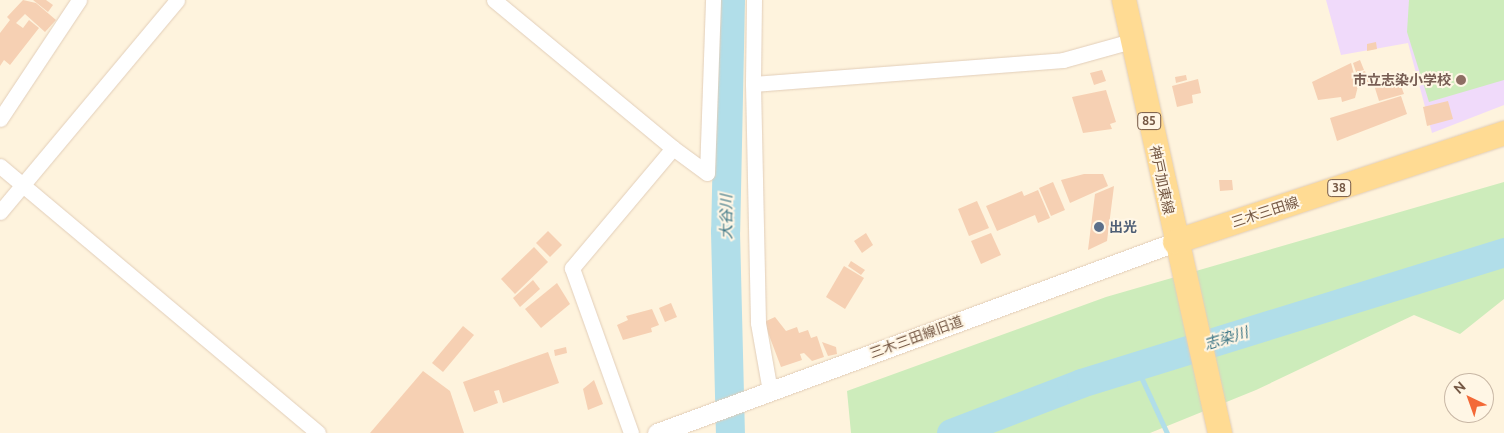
<!DOCTYPE html>
<meta charset="utf-8">
<style>
body{margin:0}
#map{position:relative;width:1504px;height:433px;overflow:hidden;background:#fef3dd;font-family:Ubuntu,"Noto Sans JP",sans-serif}
div>[style]{position:absolute}
.education>*{inset:0;background:#f0dafa}
.green>*{inset:0;background:#cdecbb}
.stream>*{height:5px;margin:-2.5px;padding:0 2.5px;transform-origin:2.5px;border-radius:2.5px;background:#b1dee9}
.river>*{height:29px;margin:-14.5px;padding:0 14.5px;transform-origin:14.5px;border-radius:14.5px;background:#b1dee9}
.building>*{inset:0;background:#f6d0b3}
.roads{filter:drop-shadow(0 0 1px #e2ceb9) drop-shadow(0 0 1px #e2ceb9)}
.minor>*{height:15px;margin:-7.5px;padding:0 7.5px;transform-origin:7.5px;border-radius:7.5px;background:#fff}
.tertiary>*{height:19px;margin:-9.5px;padding:0 9.5px;transform-origin:9.5px;border-radius:9.5px;background:#fff}
.primary>*{height:24px;margin:-12px;padding:0 12px;transform-origin:12px;border-radius:12px;background:#ffdb93}
.dots>*{width:14px;height:14px;translate:-50% -50%;box-sizing:border-box;border:2px solid #fff6e5;border-radius:50%}
span{translate:-50% -50%;white-space:nowrap;text-align:center;line-height:1.15;-webkit-text-stroke:4px #fff6e5;paint-order:stroke}
.shield-label span{padding:1px 4px;background:#fff6e5;border:1px solid;border-radius:4px;-webkit-text-stroke-width:0}
.shield-label{font-size:12px;color:#755844;font-weight:700}
.education-label{font-size:14px;color:#785e54;font-weight:700}
.right{translate:-100% -50%;text-align:right}
.street-label{font-size:14px;color:#755844}
.service-label{font-size:14px;color:#4e5e75;font-weight:700}
.left{translate:0 -50%;text-align:left}
.water-label{font-size:15px;color:#3a7484;font-style:italic}
.north{position:absolute;left:1444px;top:373px;width:50px;height:50px;box-sizing:border-box;background:#fff6e5;border:1px solid #c8b7a5;border-radius:50%;rotate:318deg;font-size:14px;font-weight:700;line-height:20px;text-align:center;color:#755844}
.north::after{content:'';display:block;margin:auto;width:18px;height:22px;background:#f36937;clip-path:polygon(50% 0,100% 100%,50% 72%,0 100%)}
</style>
<div id="map">
<div class="education">
<div style="clip-path:polygon(1326px 0,1504px 0,1504px 105px,1432px 133px,1408px 43px,1341px 55px)"></div>
</div>
<div class="green">
<div style="clip-path:polygon(1409px 0,1504px 0,1504px 80px,1429px 102px,1407px 32px)"></div>
<div style="clip-path:polygon(1504px 182px,1504px 299px,1460px 334px,1414px 315px,1256px 390px,1150px 433px,851px 433px,847px 391px,1106px 297px)"></div>
</div>
<div class="stream">
<div style="left:1136px;top:366px;width:74px;rotate:65.2deg"></div>
</div>
<div class="river">
<div style="left:730px;top:0;width:231px;rotate:91.2deg"></div>
<div style="left:725px;top:231px;width:202px;rotate:88.6deg"></div>
<div style="left:951px;top:433px;width:139px;rotate:-21deg"></div>
<div style="left:1081px;top:383px;width:443px;rotate:-17.2deg"></div>
</div>
<div class="building">
<div style="clip-path:polygon(23px 0,36px 3px,56px 20px,45px 32px,25px 14px,16px 23px,23px 28px,29px 20px,39px 28px,10px 65px,4px 60px,0 66px,0 33px,10px 20px,7px 17px)"></div>
<div style="clip-path:polygon(33px 0,46px 0,53px 5px,48px 12px)"></div>
<div style="clip-path:polygon(1376px 42px,1377px 49px,1367px 51px,1367px 44px)"></div>
<div style="clip-path:polygon(1360px 60px,1364px 70px,1356px 72px,1353px 63px)"></div>
<div style="clip-path:polygon(1351px 63px,1354px 74px,1365px 71px,1369px 83px,1358px 86px,1355px 98px,1342px 102px,1341px 97px,1318px 100px,1312px 82px)"></div>
<div style="clip-path:polygon(1102px 70px,1106px 81px,1094px 85px,1090px 73px)"></div>
<div style="clip-path:polygon(1186px 75px,1187px 80px,1176px 83px,1175px 77px)"></div>
<div style="clip-path:polygon(1398px 78px,1404px 94px,1379px 101px,1374px 85px)"></div>
<div style="clip-path:polygon(1198px 79px,1201px 93px,1192px 95px,1193px 103px,1177px 107px,1172px 86px)"></div>
<div style="clip-path:polygon(1106px 90px,1116px 122px,1110px 124px,1112px 129px,1083px 133px,1072px 97px)"></div>
<div style="clip-path:polygon(1401px 96px,1407px 114px,1337px 141px,1330px 118px)"></div>
<div style="clip-path:polygon(1448px 101px,1453px 119px,1427px 126px,1423px 107px)"></div>
<div style="clip-path:polygon(1084px 174px,1103px 174px,1108px 186px,1070px 203px,1061px 180px)"></div>
<div style="clip-path:polygon(1219px 180px,1232px 180px,1233px 190px,1220px 191px)"></div>
<div style="clip-path:polygon(1053px 182px,1065px 210px,1051px 216px,1039px 188px)"></div>
<div style="clip-path:polygon(1114px 186px,1107px 241px,1088px 250px,1095px 194px)"></div>
<div style="clip-path:polygon(1038px 190px,1050px 218px,1038px 223px,1035px 215px,997px 231px,986px 206px,1022px 191px,1024px 196px)"></div>
<div style="clip-path:polygon(977px 201px,989px 228px,969px 236px,958px 209px)"></div>
<div style="clip-path:polygon(548px 231px,562px 245px,550px 257px,536px 243px)"></div>
<div style="clip-path:polygon(866px 233px,873px 245px,862px 253px,854px 241px)"></div>
<div style="clip-path:polygon(991px 233px,1001px 255px,981px 264px,971px 241px)"></div>
<div style="clip-path:polygon(534px 247px,548px 262px,515px 294px,501px 279px)"></div>
<div style="clip-path:polygon(851px 261px,865px 270px,861px 275px,848px 266px)"></div>
<div style="clip-path:polygon(844px 266px,864px 278px,845px 309px,826px 297px)"></div>
<div style="clip-path:polygon(533px 280px,540px 289px,520px 307px,513px 298px)"></div>
<div style="clip-path:polygon(557px 283px,570px 304px,541px 328px,525px 309px)"></div>
<div style="clip-path:polygon(671px 303px,677px 317px,665px 322px,659px 308px)"></div>
<div style="clip-path:polygon(652px 309px,659px 325px,651px 328px,652px 332px,623px 340px,617px 325px,628px 320px,626px 316px)"></div>
<div style="clip-path:polygon(775px 317px,786px 331px,797px 327px,799px 333px,808px 330px,811px 338px,817px 336px,824px 357px,812px 361px,804px 353px,800px 354px,802px 360px,781px 367px,764px 322px)"></div>
<div style="clip-path:polygon(463px 326px,474px 335px,443px 372px,432px 363px)"></div>
<div style="clip-path:polygon(822px 342px,836px 347px,837px 354px,828px 356px)"></div>
<div style="clip-path:polygon(566px 347px,567px 353px,555px 356px,554px 350px)"></div>
<div style="clip-path:polygon(548px 352px,559px 383px,503px 403px,499px 390px,494px 391px,498px 403px,474px 412px,463px 382px)"></div>
<div style="clip-path:polygon(423px 371px,450px 391px,464px 433px,370px 433px)"></div>
<div style="clip-path:polygon(594px 380px,603px 404px,588px 410px,583px 389px)"></div>
</div>
<div class="roads">
<div class="minor">
<div style="left:494px;top:0;width:232px;rotate:39.6deg"></div>
<div style="left:673px;top:148px;width:157px;rotate:130.1deg"></div>
<div style="left:572px;top:268px;width:175px;rotate:70.3deg"></div>
<div style="left:754px;top:0;width:84px;rotate:90.7deg"></div>
<div style="left:753px;top:84px;width:311px;rotate:-4.4deg"></div>
<div style="left:1063px;top:60px;width:71px;rotate:-15.6deg"></div>
<div style="left:753px;top:84px;width:239px;rotate:88.8deg"></div>
<div style="left:758px;top:323px;width:69px;rotate:80deg"></div>
<div style="left:0;top:119px;width:143px;rotate:-56.4deg"></div>
<div style="left:673px;top:148px;width:42px;rotate:36.3deg"></div>
<div style="left:707px;top:173px;width:173px;rotate:-88deg"></div>
<div style="left:0;top:166px;width:415px;rotate:40deg"></div>
<div style="left:0;top:212px;width:276px;rotate:-50.1deg"></div>
</div>
<div class="tertiary">
<div style="left:657px;top:433px;width:552px;rotate:-20.24deg"></div>
</div>
<div class="primary">
<div style="left:1124px;top:0;width:444px;rotate:77.5deg"></div>
<div style="left:1175px;top:242px;width:347px;rotate:-18.3deg"></div>
</div>
</div>
<div class="dots">
<div style="left:1461px;top:80px;background:#8d6e63"></div>
<div style="left:1099px;top:227px;background:#5c6f8a"></div>
</div>
<div class="shield-label">
<span style="left:1149px;top:121px">85</span>
<span style="left:1339px;top:188px">38</span>
</div>
<div class="education-label">
<span class="right" style="left:1451px;top:80px">市立志染小学校</span>
</div>
<div class="street-label">
<span style="left:1162px;top:180px;rotate:78deg">神戸加東線</span>
<span style="left:1265px;top:212px;rotate:-18deg">三木三田線</span>
<span style="left:916px;top:337px;rotate:-20deg">三木三田線旧道</span>
</div>
<div class="service-label">
<span class="left" style="left:1109px;top:227px">出光</span>
</div>
<div class="water-label">
<span style="left:726px;top:217px;rotate:-90deg">大谷川</span>
<span style="left:1226px;top:338px;rotate:-17deg">志染川</span>
</div>
<div class="north">N</div>
</div>
